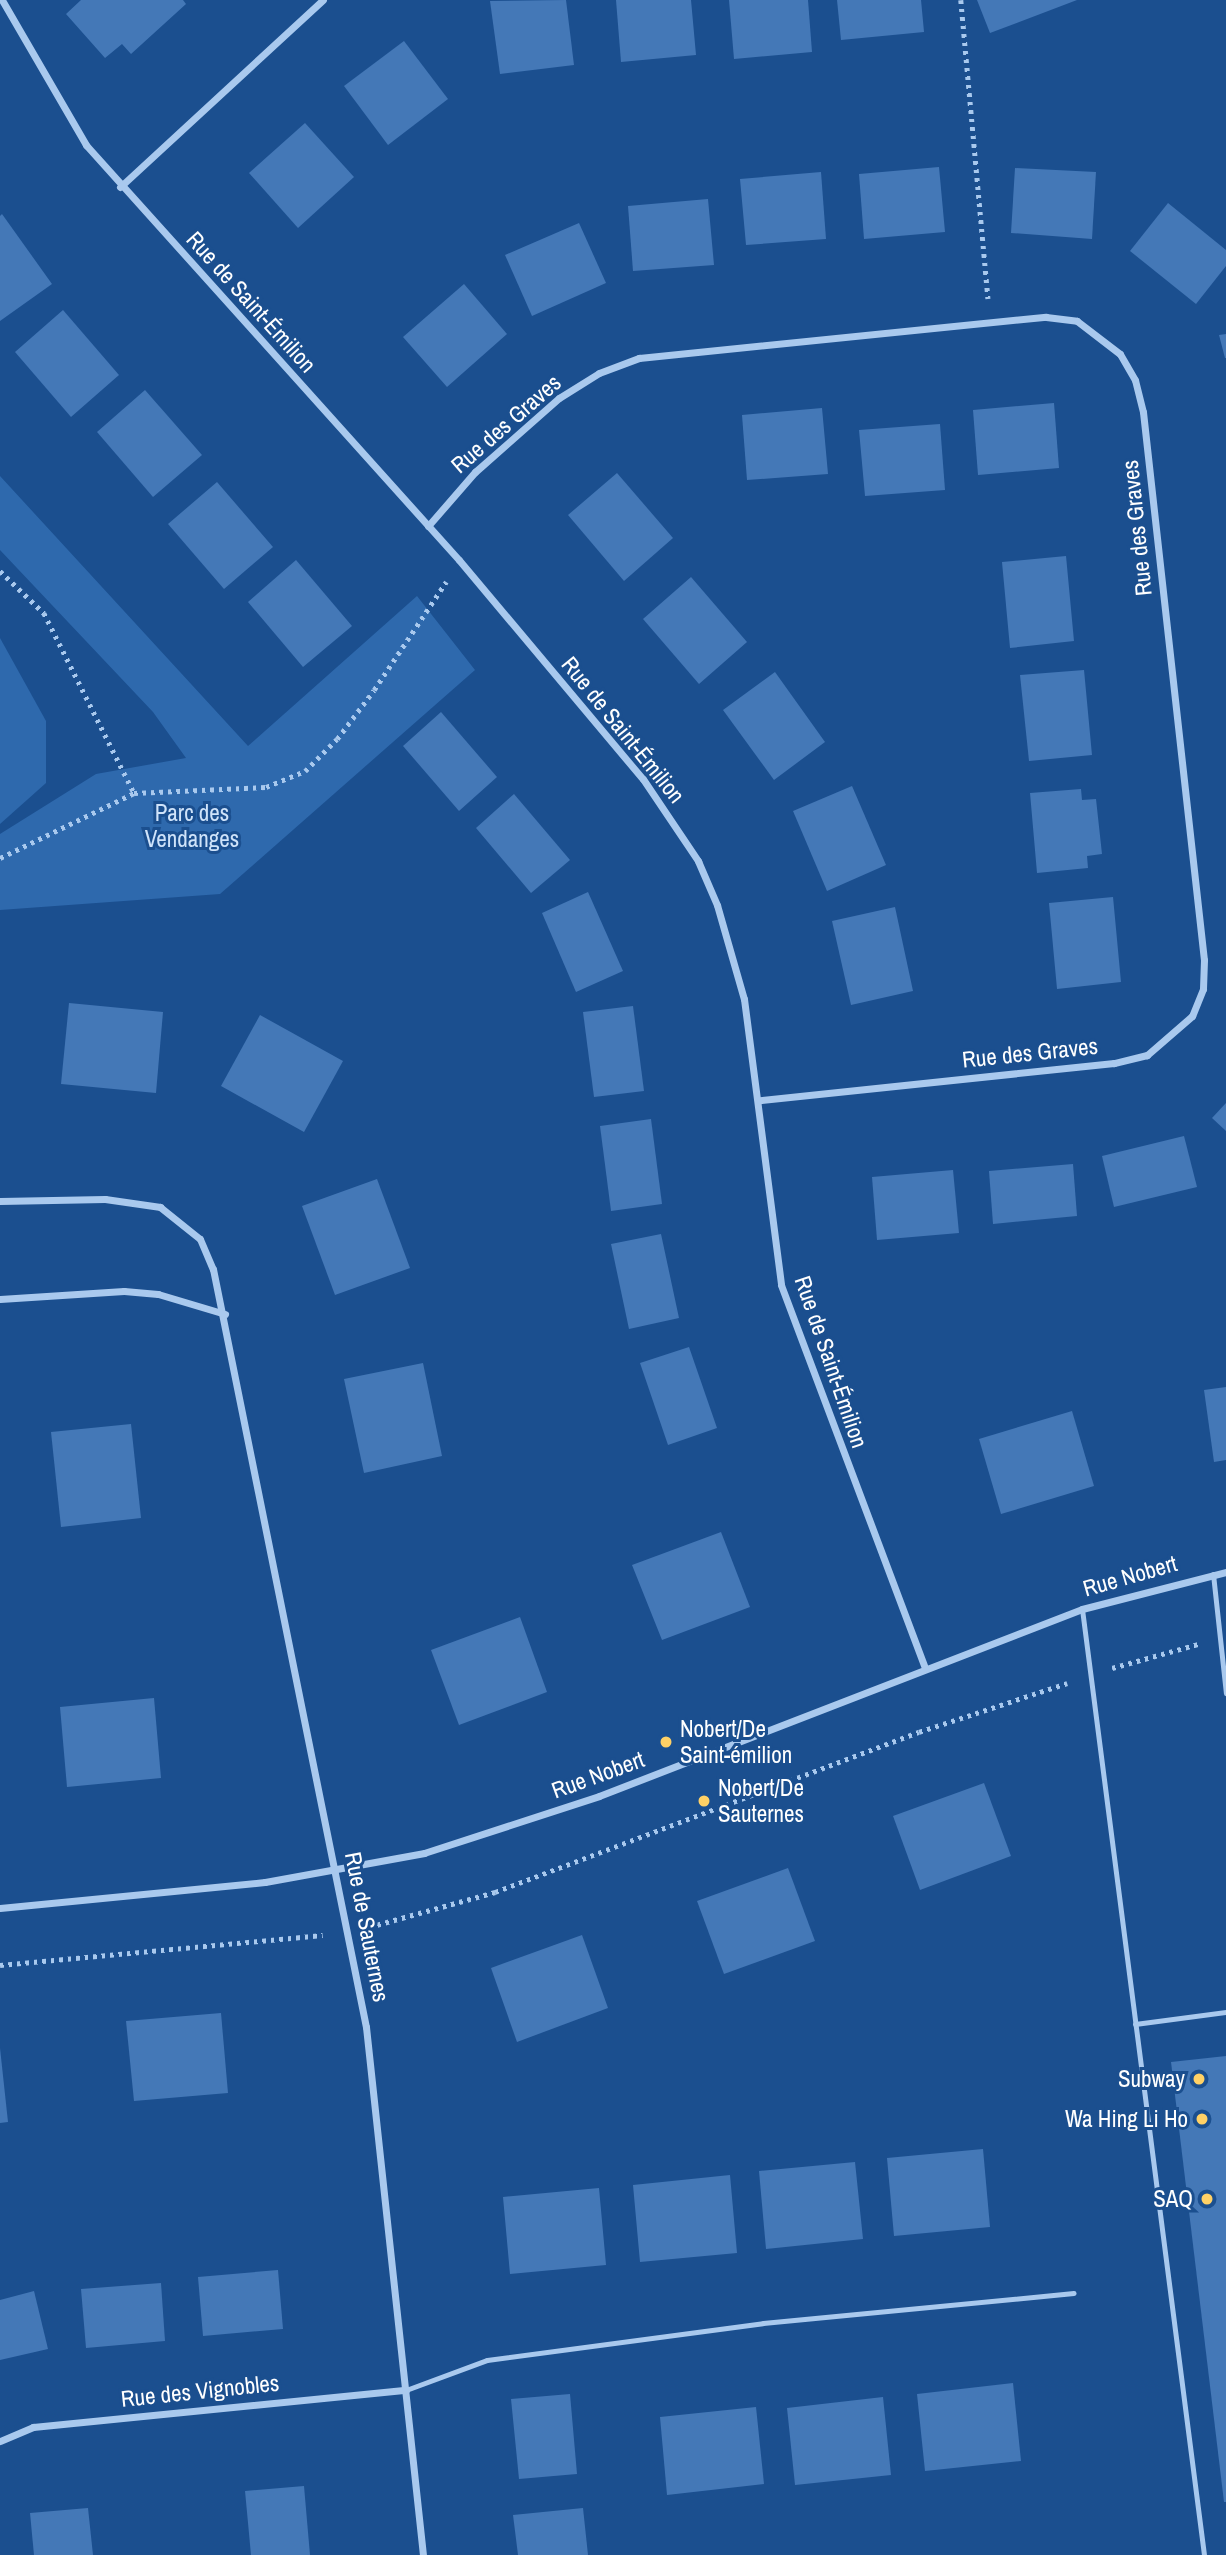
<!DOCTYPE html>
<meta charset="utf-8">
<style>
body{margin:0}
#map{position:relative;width:1226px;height:2555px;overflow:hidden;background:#1b4f8f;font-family:"Archivo Narrow",sans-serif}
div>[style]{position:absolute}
.green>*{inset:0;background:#2e69ad}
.building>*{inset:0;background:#4478b7}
.path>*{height:4.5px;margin-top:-2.25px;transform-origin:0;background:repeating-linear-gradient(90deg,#a9c9ee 0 3.5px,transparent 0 8.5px)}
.service>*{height:5px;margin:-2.5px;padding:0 2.5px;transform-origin:2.5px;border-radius:2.5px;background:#a9c9ee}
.minor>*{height:7px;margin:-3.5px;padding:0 3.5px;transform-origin:3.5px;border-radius:3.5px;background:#a9c9ee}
.dots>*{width:19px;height:19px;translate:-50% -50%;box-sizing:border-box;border:4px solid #1b4f8f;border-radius:50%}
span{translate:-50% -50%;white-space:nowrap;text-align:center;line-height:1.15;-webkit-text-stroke:6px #1b4f8f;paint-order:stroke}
.street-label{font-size:23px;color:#fff}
.park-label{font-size:23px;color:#cfe3fa}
.poi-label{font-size:23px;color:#fff}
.left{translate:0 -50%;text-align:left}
.right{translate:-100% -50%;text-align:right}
</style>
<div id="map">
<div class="green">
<div style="clip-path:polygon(0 476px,248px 746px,417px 596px,475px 670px,220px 894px,0 910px,0 834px,96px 774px,186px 758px,153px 712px,0 550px)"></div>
<div style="clip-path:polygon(0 638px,46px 721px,46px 783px,0 824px)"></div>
</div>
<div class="building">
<div style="clip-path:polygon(81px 0,183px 0,186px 4px,131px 54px,122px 44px,105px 58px,66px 14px)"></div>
<div style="clip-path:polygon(566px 0,574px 65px,500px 74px,490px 1px)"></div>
<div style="clip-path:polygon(616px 0,691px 0,696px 55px,621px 62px)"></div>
<div style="clip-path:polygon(729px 0,808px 0,812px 52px,734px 59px)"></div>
<div style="clip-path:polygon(837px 0,921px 0,924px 32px,841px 40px)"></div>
<div style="clip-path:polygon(977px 0,1077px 0,990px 33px)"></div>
<div style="clip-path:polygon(404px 41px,448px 99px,388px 145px,344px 86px)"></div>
<div style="clip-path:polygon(305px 123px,354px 177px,298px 228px,249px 173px)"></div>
<div style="clip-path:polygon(939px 167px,945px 232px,864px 239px,859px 174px)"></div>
<div style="clip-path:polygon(1015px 168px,1096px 172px,1092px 239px,1011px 233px)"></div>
<div style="clip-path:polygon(821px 172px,826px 239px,746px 245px,740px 179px)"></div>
<div style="clip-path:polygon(708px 199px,714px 265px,633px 271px,628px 206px)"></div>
<div style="clip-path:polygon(1168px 203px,1226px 250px,1226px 266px,1196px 304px,1130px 251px)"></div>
<div style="clip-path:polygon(2px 214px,52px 284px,0 321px,0 216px)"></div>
<div style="clip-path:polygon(579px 223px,606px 283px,532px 316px,505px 255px)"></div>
<div style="clip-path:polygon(464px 284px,507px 334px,447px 387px,403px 337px)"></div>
<div style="clip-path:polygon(63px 310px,119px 375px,71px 417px,15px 352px)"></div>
<div style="clip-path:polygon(1226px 334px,1226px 358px,1225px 358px,1219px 335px)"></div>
<div style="clip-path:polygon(145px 390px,202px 455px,153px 497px,97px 432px)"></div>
<div style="clip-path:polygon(1054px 403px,1059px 468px,978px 475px,973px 410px)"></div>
<div style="clip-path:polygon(822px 408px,828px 474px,747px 480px,742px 415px)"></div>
<div style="clip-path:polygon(940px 424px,945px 490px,865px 496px,859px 430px)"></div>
<div style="clip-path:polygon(617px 473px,673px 538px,624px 581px,568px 515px)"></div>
<div style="clip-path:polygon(217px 482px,273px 547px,224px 589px,168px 524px)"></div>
<div style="clip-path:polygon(1066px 556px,1074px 641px,1010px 648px,1002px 562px)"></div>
<div style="clip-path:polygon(296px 560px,352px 626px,303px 667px,248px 602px)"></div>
<div style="clip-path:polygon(691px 577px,747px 642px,699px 684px,643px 619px)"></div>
<div style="clip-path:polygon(1084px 670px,1092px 755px,1029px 761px,1020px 675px)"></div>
<div style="clip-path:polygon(775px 672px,825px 742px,774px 780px,723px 710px)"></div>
<div style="clip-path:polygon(441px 712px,497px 777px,459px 811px,403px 746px)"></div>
<div style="clip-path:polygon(852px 786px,886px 865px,827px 891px,793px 811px)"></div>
<div style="clip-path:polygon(1081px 789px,1082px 800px,1096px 799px,1102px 854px,1087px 856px,1088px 868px,1037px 873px,1030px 793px)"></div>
<div style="clip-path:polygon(514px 794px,570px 860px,531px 893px,476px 828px)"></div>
<div style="clip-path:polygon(588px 892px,623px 971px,576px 992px,542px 913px)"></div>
<div style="clip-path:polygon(1113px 897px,1121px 982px,1057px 989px,1049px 903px)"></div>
<div style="clip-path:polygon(895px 907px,913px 991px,851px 1005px,832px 921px)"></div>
<div style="clip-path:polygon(69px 1003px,163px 1012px,156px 1093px,61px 1084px)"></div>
<div style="clip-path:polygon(633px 1006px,644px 1091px,594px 1097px,583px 1012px)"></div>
<div style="clip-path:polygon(260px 1015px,343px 1061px,304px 1132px,221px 1086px)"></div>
<div style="clip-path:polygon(1226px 1103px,1226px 1131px,1212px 1118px)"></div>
<div style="clip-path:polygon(651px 1119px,662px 1204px,611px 1211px,600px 1126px)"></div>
<div style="clip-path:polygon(1184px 1136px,1197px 1187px,1114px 1207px,1102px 1156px)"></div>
<div style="clip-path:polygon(1073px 1164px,1077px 1216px,993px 1224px,989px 1171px)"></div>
<div style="clip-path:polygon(953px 1170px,959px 1233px,877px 1240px,872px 1177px)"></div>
<div style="clip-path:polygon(377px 1179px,410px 1268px,335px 1295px,302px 1206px)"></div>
<div style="clip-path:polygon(661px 1234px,679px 1318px,629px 1329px,611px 1244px)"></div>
<div style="clip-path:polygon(689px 1347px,717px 1428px,668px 1445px,640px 1363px)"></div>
<div style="clip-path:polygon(423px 1363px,442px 1456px,364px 1473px,344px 1379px)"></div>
<div style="clip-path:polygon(1226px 1387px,1226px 1460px,1214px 1462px,1204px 1390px)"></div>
<div style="clip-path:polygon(1072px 1411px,1094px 1486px,1001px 1514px,979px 1439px)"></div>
<div style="clip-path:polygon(131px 1424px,141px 1518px,61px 1527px,51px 1432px)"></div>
<div style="clip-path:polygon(721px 1532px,750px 1607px,662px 1640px,632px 1565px)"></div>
<div style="clip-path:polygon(520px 1617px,547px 1692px,459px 1725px,431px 1650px)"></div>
<div style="clip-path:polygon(154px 1698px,161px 1778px,67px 1787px,60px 1707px)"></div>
<div style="clip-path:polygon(984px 1783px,1011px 1856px,920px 1890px,893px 1816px)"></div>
<div style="clip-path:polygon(788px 1868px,815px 1941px,724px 1974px,697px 1901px)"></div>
<div style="clip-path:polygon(582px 1935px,608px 2008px,517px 2042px,491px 1968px)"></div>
<div style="clip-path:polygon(221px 2013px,228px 2093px,134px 2101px,126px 2021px)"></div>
<div style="clip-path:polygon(0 2048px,8px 2122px,0 2123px)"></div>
<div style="clip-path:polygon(1226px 2056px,1226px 2502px,1224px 2502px,1171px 2062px)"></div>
<div style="clip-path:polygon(983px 2149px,990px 2227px,894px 2236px,887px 2158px)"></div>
<div style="clip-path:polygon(855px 2162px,863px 2239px,766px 2249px,759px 2171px)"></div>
<div style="clip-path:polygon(730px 2175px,737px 2253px,640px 2262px,633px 2185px)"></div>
<div style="clip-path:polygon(599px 2188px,606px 2265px,510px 2274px,503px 2197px)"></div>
<div style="clip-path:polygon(278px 2270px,283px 2329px,203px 2336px,198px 2277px)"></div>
<div style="clip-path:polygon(161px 2283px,165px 2341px,86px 2348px,81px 2289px)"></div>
<div style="clip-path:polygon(34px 2291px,48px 2349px,0 2360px,0 2300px)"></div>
<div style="clip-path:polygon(1013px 2383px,1021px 2461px,925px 2471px,917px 2394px)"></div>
<div style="clip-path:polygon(570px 2394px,577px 2474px,519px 2479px,511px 2399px)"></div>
<div style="clip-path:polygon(883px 2397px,891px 2475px,795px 2485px,787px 2408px)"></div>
<div style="clip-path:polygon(756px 2407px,764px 2484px,667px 2495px,660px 2417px)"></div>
<div style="clip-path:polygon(304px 2486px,310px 2555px,251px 2555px,245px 2491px)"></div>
<div style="clip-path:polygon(88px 2508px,93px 2555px,34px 2555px,30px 2513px)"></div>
<div style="clip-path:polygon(583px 2508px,588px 2555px,518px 2555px,513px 2515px)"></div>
</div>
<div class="path">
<div style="left:961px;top:0;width:300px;rotate:84.8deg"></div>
<div style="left:0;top:571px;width:61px;rotate:43.7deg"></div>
<div style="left:44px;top:613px;width:201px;rotate:63.4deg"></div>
<div style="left:0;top:858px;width:149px;rotate:-25.9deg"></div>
<div style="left:134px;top:793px;width:132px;rotate:-2.6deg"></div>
<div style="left:266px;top:787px;width:42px;rotate:-22.3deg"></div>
<div style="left:305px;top:771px;width:45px;rotate:-45deg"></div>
<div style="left:337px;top:739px;width:61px;rotate:-52.9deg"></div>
<div style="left:374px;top:690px;width:130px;rotate:-56.3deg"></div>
<div style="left:1112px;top:1668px;width:89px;rotate:-15.6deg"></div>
<div style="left:369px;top:1927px;width:131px;rotate:-15.5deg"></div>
<div style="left:495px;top:1892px;width:453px;rotate:-20.7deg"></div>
<div style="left:919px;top:1732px;width:156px;rotate:-18.3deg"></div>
<div style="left:0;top:1965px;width:324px;rotate:-5.3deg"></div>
</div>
<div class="service">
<div style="left:1213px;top:1574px;width:120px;rotate:83.8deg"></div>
<div style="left:1082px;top:1609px;width:954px;rotate:82.65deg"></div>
<div style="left:1135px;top:2024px;width:92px;rotate:-7.5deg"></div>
<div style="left:406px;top:2390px;width:86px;rotate:-20.3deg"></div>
<div style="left:487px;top:2360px;width:278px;rotate:-7.6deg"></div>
<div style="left:763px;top:2323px;width:312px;rotate:-5.5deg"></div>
</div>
<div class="minor">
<div style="left:2px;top:0;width:168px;rotate:59.9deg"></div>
<div style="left:86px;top:145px;width:558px;rotate:48.05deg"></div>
<div style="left:459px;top:560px;width:286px;rotate:50deg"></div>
<div style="left:643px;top:779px;width:99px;rotate:56.1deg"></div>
<div style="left:698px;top:861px;width:48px;rotate:66.6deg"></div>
<div style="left:717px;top:905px;width:98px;rotate:74deg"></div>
<div style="left:744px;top:999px;width:288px;rotate:82.6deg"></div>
<div style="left:781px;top:1285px;width:409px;rotate:69.4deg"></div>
<div style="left:120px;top:187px;width:276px;rotate:-42.7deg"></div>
<div style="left:428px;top:526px;width:72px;rotate:-49deg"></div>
<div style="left:475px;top:472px;width:112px;rotate:-41.4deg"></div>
<div style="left:559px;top:398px;width:47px;rotate:-32deg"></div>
<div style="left:599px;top:373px;width:43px;rotate:-20.6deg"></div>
<div style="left:639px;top:358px;width:409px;rotate:-5.8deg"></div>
<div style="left:1046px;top:317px;width:31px;rotate:7deg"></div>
<div style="left:1077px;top:321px;width:54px;rotate:37.5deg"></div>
<div style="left:1120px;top:354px;width:30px;rotate:60deg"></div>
<div style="left:1135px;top:380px;width:33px;rotate:76deg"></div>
<div style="left:1143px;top:412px;width:551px;rotate:83.65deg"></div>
<div style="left:1204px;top:960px;width:29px;rotate:92deg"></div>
<div style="left:1203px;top:989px;width:29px;rotate:112deg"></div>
<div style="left:1192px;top:1016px;width:60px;rotate:139.1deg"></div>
<div style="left:1147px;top:1055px;width:34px;rotate:166deg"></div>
<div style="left:1114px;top:1063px;width:356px;rotate:174deg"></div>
<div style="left:0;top:1201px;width:105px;rotate:-1.1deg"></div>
<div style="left:105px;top:1199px;width:56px;rotate:8.3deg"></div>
<div style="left:160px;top:1207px;width:51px;rotate:38.7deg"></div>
<div style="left:200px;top:1239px;width:33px;rotate:67deg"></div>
<div style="left:213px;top:1269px;width:773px;rotate:78.59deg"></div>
<div style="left:366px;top:2027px;width:531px;rotate:83.84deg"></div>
<div style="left:0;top:1299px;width:124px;rotate:-3.7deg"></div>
<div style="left:124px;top:1291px;width:34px;rotate:5deg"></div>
<div style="left:158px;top:1294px;width:70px;rotate:16.6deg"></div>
<div style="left:0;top:1908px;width:266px;rotate:-5.6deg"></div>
<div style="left:265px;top:1882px;width:162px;rotate:-10.3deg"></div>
<div style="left:424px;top:1853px;width:184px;rotate:-18deg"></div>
<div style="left:599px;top:1796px;width:518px;rotate:-21.16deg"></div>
<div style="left:1082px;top:1609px;width:149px;rotate:-14.4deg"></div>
<div style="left:0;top:2441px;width:36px;rotate:-23deg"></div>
<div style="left:33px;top:2427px;width:375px;rotate:-5.7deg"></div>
</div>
<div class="dots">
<div style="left:666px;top:1742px;background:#ffd166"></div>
<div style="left:704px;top:1801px;background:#ffd166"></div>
<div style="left:1199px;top:2079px;background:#ffd166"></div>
<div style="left:1202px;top:2119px;background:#ffd166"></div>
<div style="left:1207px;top:2199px;background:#ffd166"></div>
</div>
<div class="street-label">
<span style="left:251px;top:302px;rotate:48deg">Rue de Saint-Émilion</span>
<span style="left:506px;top:424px;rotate:-41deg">Rue des Graves</span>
<span style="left:1137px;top:528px;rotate:-96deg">Rue des Graves</span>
<span style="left:623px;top:730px;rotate:51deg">Rue de Saint-Émilion</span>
<span style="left:1030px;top:1053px;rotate:-6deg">Rue des Graves</span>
<span style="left:831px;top:1362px;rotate:71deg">Rue de Saint-Émilion</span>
<span style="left:1130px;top:1576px;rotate:-16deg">Rue Nobert</span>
<span style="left:598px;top:1775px;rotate:-20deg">Rue Nobert</span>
<span style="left:367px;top:1927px;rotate:79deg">Rue de Sauternes</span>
<span style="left:200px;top:2391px;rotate:-6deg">Rue des Vignobles</span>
</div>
<div class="park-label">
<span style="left:192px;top:826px">Parc des<br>Vendanges</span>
</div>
<div class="poi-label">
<span class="left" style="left:680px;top:1742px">Nobert/De<br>Saint-émilion</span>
<span class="left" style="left:718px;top:1801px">Nobert/De<br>Sauternes</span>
<span class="right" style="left:1185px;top:2079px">Subway</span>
<span class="right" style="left:1188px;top:2119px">Wa Hing Li Ho</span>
<span class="right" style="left:1193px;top:2199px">SAQ</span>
</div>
</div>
